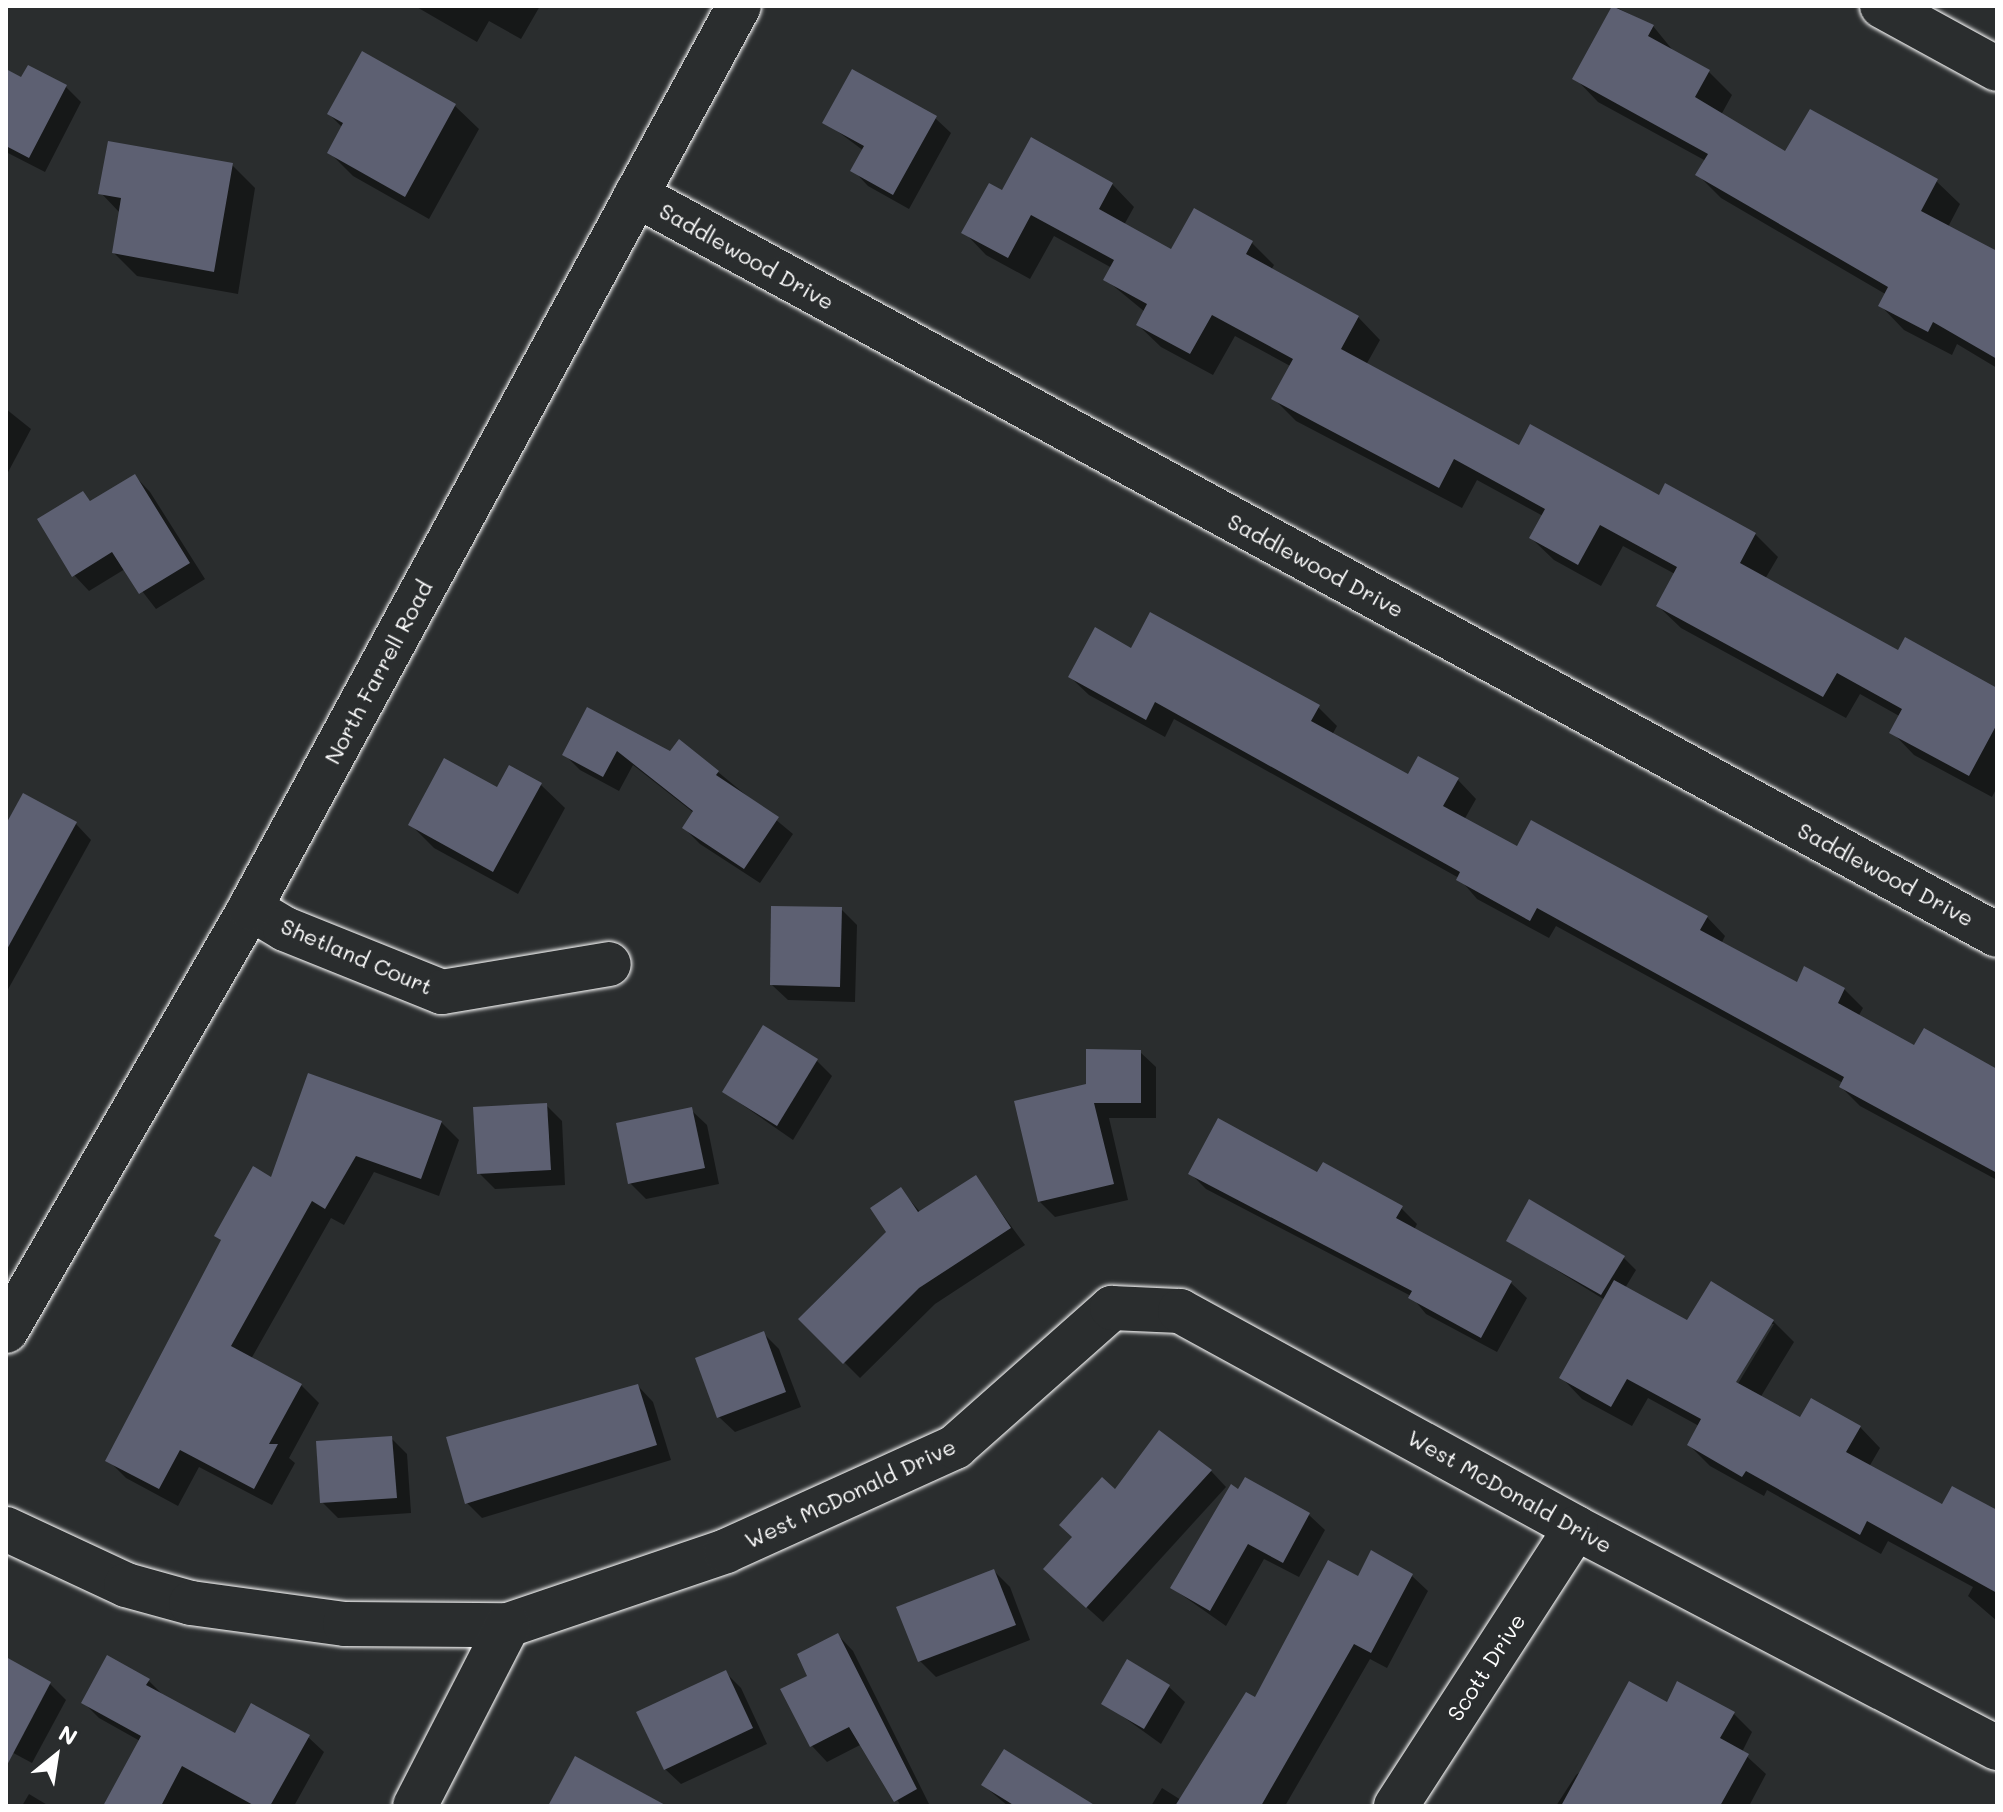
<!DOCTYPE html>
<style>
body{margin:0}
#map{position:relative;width:2003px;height:1812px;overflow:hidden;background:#2a2d2e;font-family:Mali,sans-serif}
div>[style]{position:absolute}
.shadow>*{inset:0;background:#0007}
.building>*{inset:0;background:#5d6072}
.roads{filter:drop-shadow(0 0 2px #fff) drop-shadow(0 0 2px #fff)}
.minor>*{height:44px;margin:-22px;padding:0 22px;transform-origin:22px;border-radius:22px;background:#2a2d2e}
span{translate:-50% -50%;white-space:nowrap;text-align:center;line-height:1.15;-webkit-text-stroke:7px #2a2d2e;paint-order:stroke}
.street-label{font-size:22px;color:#fff}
.frame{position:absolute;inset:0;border:8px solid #fff;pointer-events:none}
.north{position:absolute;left:16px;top:1716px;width:80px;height:80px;-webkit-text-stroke:6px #2a2d2e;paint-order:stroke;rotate:30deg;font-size:22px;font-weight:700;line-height:32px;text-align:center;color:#fff}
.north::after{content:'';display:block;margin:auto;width:28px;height:36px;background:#fff;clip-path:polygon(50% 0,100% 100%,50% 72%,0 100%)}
</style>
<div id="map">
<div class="shadow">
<div style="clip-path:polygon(415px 6px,540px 6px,521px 39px,489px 21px,477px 42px)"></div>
<div style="clip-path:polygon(1614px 6px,1653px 26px,1675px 53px,1708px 71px,1732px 95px,1721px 115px,1786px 153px,1936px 181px,1960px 204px,1948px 227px,1997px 254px,1997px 368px,1957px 344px,1952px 355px,1904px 330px,1881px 306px,1887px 295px,1721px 198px,1698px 175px,1706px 161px,1598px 102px,1575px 78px)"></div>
<div style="clip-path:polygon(362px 54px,455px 106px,479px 129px,429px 219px,353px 176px,329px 152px,343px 128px,329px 114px)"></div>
<div style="clip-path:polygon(6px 71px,22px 80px,66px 87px,81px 102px,45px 172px,6px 152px)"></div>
<div style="clip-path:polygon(935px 118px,951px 133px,909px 209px,868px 186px,853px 170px,864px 151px,825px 122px)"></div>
<div style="clip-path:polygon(232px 165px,255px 188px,238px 294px,137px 276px,114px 253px,120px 213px,101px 193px)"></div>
<div style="clip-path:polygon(1112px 184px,1134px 207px,1124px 225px,1172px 252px,1252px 243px,1274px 265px,1271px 270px,1358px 317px,1380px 340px,1366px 365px,1520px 448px,1755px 534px,1778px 557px,1765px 579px,1899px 653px,1997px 690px,1997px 787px,1992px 797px,1914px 755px,1892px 732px,1901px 717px,1860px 694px,1846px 718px,1681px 628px,1658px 606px,1675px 574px,1623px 546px,1601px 586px,1554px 560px,1531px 538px,1543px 516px,1477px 480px,1462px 508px,1296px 421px,1274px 399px,1292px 367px,1235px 336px,1213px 375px,1161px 347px,1138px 325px,1145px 312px,1105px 279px,1112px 268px,1054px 236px,1030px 279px,986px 255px,964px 232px,1003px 193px)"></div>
<div style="clip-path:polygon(6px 409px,31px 429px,6px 476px)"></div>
<div style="clip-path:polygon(135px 476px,150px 492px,205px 579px,156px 609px,125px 569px,89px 591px,74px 575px,83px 493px,92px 503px)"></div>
<div style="clip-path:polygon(1132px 650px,1318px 707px,1337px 726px,1332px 735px,1409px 777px,1458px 780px,1476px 799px,1464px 820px,1517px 849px,1707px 917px,1725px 936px,1721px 944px,1798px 985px,1844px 989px,1863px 1008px,1858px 1017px,1997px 1096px,1997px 1180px,1860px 1106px,1841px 1087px,1843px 1083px,1556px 926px,1549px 938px,1477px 899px,1459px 878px,1174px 719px,1165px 737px,1089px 695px,1070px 677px)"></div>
<div style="clip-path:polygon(588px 709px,670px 754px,718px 772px,793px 834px,760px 883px,700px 844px,684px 828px,694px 813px,633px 765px,619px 791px,580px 770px,564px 754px)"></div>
<div style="clip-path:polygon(541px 785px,565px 808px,518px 894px,434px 848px,410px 824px,498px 790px)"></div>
<div style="clip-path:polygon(76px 824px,91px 840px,6px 993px,6px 828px)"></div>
<div style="clip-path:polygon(841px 909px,857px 925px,855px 1002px,788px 1000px,772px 985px)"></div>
<div style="clip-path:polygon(1140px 1052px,1156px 1067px,1156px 1118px,1109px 1118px,1128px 1200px,1055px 1217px,1039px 1201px,1088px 1086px)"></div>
<div style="clip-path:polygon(817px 1061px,832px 1076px,793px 1140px,724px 1092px)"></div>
<div style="clip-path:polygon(546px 1105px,562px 1121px,565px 1185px,495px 1189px,479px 1173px)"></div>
<div style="clip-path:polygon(691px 1110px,707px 1125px,719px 1184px,646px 1199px,630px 1183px)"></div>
<div style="clip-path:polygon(441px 1122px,459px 1140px,439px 1196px,374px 1172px,344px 1225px,331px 1218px,251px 1359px,301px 1385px,319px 1403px,289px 1458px,295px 1463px,272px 1505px,199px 1467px,178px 1506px,126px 1478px,108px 1460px,222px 1241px,216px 1236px,272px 1179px)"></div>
<div style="clip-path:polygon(1190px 1173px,1317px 1175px,1401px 1208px,1417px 1224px,1414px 1230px,1511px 1283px,1527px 1298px,1497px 1352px,1426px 1314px,1411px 1296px,1206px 1189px)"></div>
<div style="clip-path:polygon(975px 1177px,1025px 1245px,935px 1304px,860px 1378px,801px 1319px,889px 1232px,901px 1190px,921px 1213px)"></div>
<div style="clip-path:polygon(evenodd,1509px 1241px,1624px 1258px,1636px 1270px,1625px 1288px,1687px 1323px,1773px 1321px,1794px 1342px,1760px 1398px,1801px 1420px,1860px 1427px,1880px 1448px,1869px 1467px,1943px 1506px,1997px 1513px,1997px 1621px,1968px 1596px,1973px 1587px,1888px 1541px,1881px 1554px,1767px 1490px,1764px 1496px,1710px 1466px,1689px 1445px,1699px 1426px,1648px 1398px,1632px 1426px,1582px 1399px,1562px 1378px,1605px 1300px,1509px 1241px,1769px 1324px,1774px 1324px,1733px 1392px,1730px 1390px,1769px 1324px)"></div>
<div style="clip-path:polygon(763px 1333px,779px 1349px,801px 1407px,735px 1432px,719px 1417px)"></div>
<div style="clip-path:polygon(638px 1386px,653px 1402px,671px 1460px,482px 1518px,467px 1503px)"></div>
<div style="clip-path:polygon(391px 1438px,407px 1454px,411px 1513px,338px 1518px,322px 1502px)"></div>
<div style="clip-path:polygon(1211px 1471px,1226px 1487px,1103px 1622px,1061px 1584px,1115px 1492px)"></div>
<div style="clip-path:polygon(1232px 1487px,1309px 1515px,1325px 1530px,1299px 1577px,1264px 1559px,1226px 1626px,1172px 1588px)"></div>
<div style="clip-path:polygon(1372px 1553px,1412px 1576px,1428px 1591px,1387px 1668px,1370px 1659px,1285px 1806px,1151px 1806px,1162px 1788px,1181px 1800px,1255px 1700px,1358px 1578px)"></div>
<div style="clip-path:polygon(994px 1571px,1010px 1587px,1030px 1640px,936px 1677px,920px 1661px)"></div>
<div style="clip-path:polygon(838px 1635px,853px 1651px,930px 1806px,901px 1806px,862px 1744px,827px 1762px,812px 1746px,783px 1690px,810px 1676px)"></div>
<div style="clip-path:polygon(6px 1660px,50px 1684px,66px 1700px,32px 1763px,6px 1749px)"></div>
<div style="clip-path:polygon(725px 1672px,741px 1688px,767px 1744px,681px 1784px,665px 1769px)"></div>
<div style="clip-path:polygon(149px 1681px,164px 1696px,235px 1736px,308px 1737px,324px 1752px,294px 1806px,110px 1806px,140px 1741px,99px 1718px,83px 1702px)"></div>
<div style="clip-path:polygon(1169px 1687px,1185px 1702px,1161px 1744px,1104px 1703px)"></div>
<div style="clip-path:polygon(1668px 1704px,1733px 1713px,1752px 1732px,1742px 1752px,1766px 1774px,1749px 1806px,1725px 1806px,1690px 1787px,1678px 1806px,1556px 1806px,1576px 1775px)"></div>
<div style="clip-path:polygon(983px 1785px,1078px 1806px,1008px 1806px)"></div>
<div style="clip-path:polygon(29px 1794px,49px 1806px,22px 1806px)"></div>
</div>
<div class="building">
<div style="clip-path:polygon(1612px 6px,1654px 25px,1648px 36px,1710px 70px,1695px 97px,1785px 151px,1810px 109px,1938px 179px,1921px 211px,1997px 251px,1997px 359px,1933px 322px,1928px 332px,1878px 306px,1888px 287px,1695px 175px,1708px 154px,1572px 79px)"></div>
<div style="clip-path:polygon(362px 51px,456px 104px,405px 197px,327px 153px,343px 123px,327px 114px)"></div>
<div style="clip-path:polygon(28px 65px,67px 85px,29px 158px,6px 146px,6px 69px,21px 77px)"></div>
<div style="clip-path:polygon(852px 69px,937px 116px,893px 195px,850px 171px,864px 146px,822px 123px)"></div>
<div style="clip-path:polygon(1031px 137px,1113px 183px,1099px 209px,1171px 249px,1194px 208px,1253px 241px,1246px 254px,1359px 316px,1341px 349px,1519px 445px,1530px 424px,1659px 495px,1665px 483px,1756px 533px,1740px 563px,1898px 650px,1905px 637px,1997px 688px,1997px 724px,1969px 776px,1889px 733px,1902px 709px,1837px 673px,1823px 697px,1656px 606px,1677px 567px,1600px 525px,1578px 565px,1529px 538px,1545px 509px,1454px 459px,1439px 488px,1318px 424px,1271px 399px,1293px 359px,1212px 315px,1190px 354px,1136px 325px,1147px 304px,1103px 280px,1114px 260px,1031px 215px,1008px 258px,961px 233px,989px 183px,1002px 190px)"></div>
<div style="clip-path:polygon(108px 141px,233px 163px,214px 272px,112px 253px,121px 198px,98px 194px)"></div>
<div style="clip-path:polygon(135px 474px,190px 563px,139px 594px,112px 552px,72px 577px,37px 519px,83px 491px,90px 501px)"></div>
<div style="clip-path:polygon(1150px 612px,1320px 705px,1311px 721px,1408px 774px,1418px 756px,1459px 778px,1443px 806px,1517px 846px,1531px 820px,1708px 916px,1700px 930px,1797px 982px,1804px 966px,1845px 988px,1838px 1003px,1914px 1045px,1924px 1028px,1997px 1069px,1997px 1173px,1839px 1087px,1844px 1077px,1537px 908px,1530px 921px,1456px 880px,1460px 872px,1155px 702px,1146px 720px,1068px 677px,1095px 627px,1131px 648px)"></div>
<div style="clip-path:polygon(587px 707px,670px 751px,679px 739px,719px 771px,716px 775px,779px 817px,744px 869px,682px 828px,693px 811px,617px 751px,603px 777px,562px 755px)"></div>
<div style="clip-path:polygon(444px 758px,497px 787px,509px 765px,542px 783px,493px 872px,408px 825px)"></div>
<div style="clip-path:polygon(23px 793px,77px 822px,6px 951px,6px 824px)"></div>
<div style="clip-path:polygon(771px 906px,842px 907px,840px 987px,770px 985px)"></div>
<div style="clip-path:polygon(763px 1025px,818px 1059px,777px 1126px,722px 1092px)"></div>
<div style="clip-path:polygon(1086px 1049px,1141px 1050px,1141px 1103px,1094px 1103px,1114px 1184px,1038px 1202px,1014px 1101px,1086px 1084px)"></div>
<div style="clip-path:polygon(308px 1073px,442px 1121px,421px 1179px,356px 1156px,325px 1209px,312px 1201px,231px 1346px,302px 1384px,269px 1444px,278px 1444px,254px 1489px,180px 1450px,159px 1489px,105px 1461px,221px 1240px,214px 1236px,253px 1166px,271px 1177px)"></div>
<div style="clip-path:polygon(547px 1103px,551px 1170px,477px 1174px,473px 1107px)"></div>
<div style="clip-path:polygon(692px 1107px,705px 1168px,628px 1184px,616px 1123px)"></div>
<div style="clip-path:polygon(1218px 1118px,1317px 1172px,1323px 1162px,1403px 1206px,1396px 1218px,1512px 1281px,1481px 1338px,1408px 1298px,1412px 1291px,1188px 1174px)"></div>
<div style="clip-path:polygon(976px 1175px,1011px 1228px,919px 1288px,843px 1364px,798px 1319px,886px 1232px,870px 1208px,901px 1187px,918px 1212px)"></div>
<div style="clip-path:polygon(1529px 1199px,1625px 1256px,1601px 1295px,1506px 1241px)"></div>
<div style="clip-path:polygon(1614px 1280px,1687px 1320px,1711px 1281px,1774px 1320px,1736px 1382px,1800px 1417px,1811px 1398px,1861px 1426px,1846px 1452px,1942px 1504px,1952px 1486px,1997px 1510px,1997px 1593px,1867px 1521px,1860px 1535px,1746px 1471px,1742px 1477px,1687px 1445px,1701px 1419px,1627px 1379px,1611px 1407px,1559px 1378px)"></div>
<div style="clip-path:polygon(764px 1331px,786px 1392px,717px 1418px,695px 1358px)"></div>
<div style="clip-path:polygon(638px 1384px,657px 1445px,465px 1504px,446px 1437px)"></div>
<div style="clip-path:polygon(1159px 1430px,1212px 1470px,1086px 1608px,1043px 1569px,1072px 1537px,1059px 1525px,1102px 1477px,1115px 1489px)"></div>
<div style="clip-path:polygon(392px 1436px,397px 1498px,320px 1503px,316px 1441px)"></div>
<div style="clip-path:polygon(1245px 1477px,1310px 1513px,1283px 1563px,1248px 1544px,1210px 1611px,1170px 1588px,1231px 1484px,1238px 1489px)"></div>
<div style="clip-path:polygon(1371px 1550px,1413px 1574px,1371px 1653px,1354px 1644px,1261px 1806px,1175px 1806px,1246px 1692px,1255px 1697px,1328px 1560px,1358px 1576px)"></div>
<div style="clip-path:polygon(994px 1569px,1016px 1625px,918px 1662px,896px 1607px)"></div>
<div style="clip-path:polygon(838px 1633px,917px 1789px,894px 1802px,849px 1727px,810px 1747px,780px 1689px,807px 1676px,797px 1654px)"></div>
<div style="clip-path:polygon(107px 1655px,150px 1679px,146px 1685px,235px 1733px,251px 1703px,310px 1735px,270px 1806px,255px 1806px,182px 1766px,161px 1806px,103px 1806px,141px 1736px,81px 1703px)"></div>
<div style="clip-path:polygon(6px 1657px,51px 1682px,6px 1767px)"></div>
<div style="clip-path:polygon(1127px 1659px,1170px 1685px,1144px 1729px,1101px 1704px)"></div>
<div style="clip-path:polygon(726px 1670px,753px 1728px,664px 1770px,636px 1712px)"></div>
<div style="clip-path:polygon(1629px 1681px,1667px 1702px,1677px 1681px,1735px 1712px,1720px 1738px,1749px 1754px,1720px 1806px,1561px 1806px)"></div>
<div style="clip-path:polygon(1004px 1749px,1096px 1806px,1015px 1806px,981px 1785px)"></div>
<div style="clip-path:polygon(575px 1756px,667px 1806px,548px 1806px)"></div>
</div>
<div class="roads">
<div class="minor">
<div style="left:1882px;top:6px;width:131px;rotate:28.7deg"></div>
<div style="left:636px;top:195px;width:1549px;rotate:28.53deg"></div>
<div style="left:250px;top:908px;width:41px;rotate:31deg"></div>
<div style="left:285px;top:929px;width:169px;rotate:21.9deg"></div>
<div style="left:442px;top:992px;width:169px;rotate:-9.5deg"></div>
<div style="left:6px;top:1331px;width:488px;rotate:-60deg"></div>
<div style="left:250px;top:908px;width:1026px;rotate:-61.54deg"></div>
<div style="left:6px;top:1529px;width:132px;rotate:25deg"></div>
<div style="left:126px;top:1585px;width:67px;rotate:15.5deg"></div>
<div style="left:191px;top:1603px;width:155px;rotate:7.8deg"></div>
<div style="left:345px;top:1624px;width:163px;rotate:0.4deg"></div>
<div style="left:508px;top:1625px;width:230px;rotate:-18.7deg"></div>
<div style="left:726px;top:1551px;width:252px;rotate:-24.4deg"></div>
<div style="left:955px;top:1447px;width:210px;rotate:-41.5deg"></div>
<div style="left:1112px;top:1308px;width:68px;rotate:2.5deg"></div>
<div style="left:1180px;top:1311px;width:452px;rotate:28.7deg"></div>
<div style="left:1576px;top:1528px;width:475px;rotate:27.6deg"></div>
<div style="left:415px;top:1806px;width:203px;rotate:-62.8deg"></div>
<div style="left:1396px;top:1806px;width:331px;rotate:-57.1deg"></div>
</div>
</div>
<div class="street-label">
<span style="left:747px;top:256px;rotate:29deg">Saddlewood Drive</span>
<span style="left:1316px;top:565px;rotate:28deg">Saddlewood Drive</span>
<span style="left:378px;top:672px;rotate:-62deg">North Farrell Road</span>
<span style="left:1886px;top:874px;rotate:28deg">Saddlewood Drive</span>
<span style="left:357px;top:956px;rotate:23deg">Shetland Court</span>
<span style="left:1510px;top:1491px;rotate:29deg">West McDonald Drive</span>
<span style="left:850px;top:1493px;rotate:-25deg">West McDonald Drive</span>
<span style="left:1486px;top:1667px;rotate:-57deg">Scott Drive</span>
</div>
<div class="frame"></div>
<div class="north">N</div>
</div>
